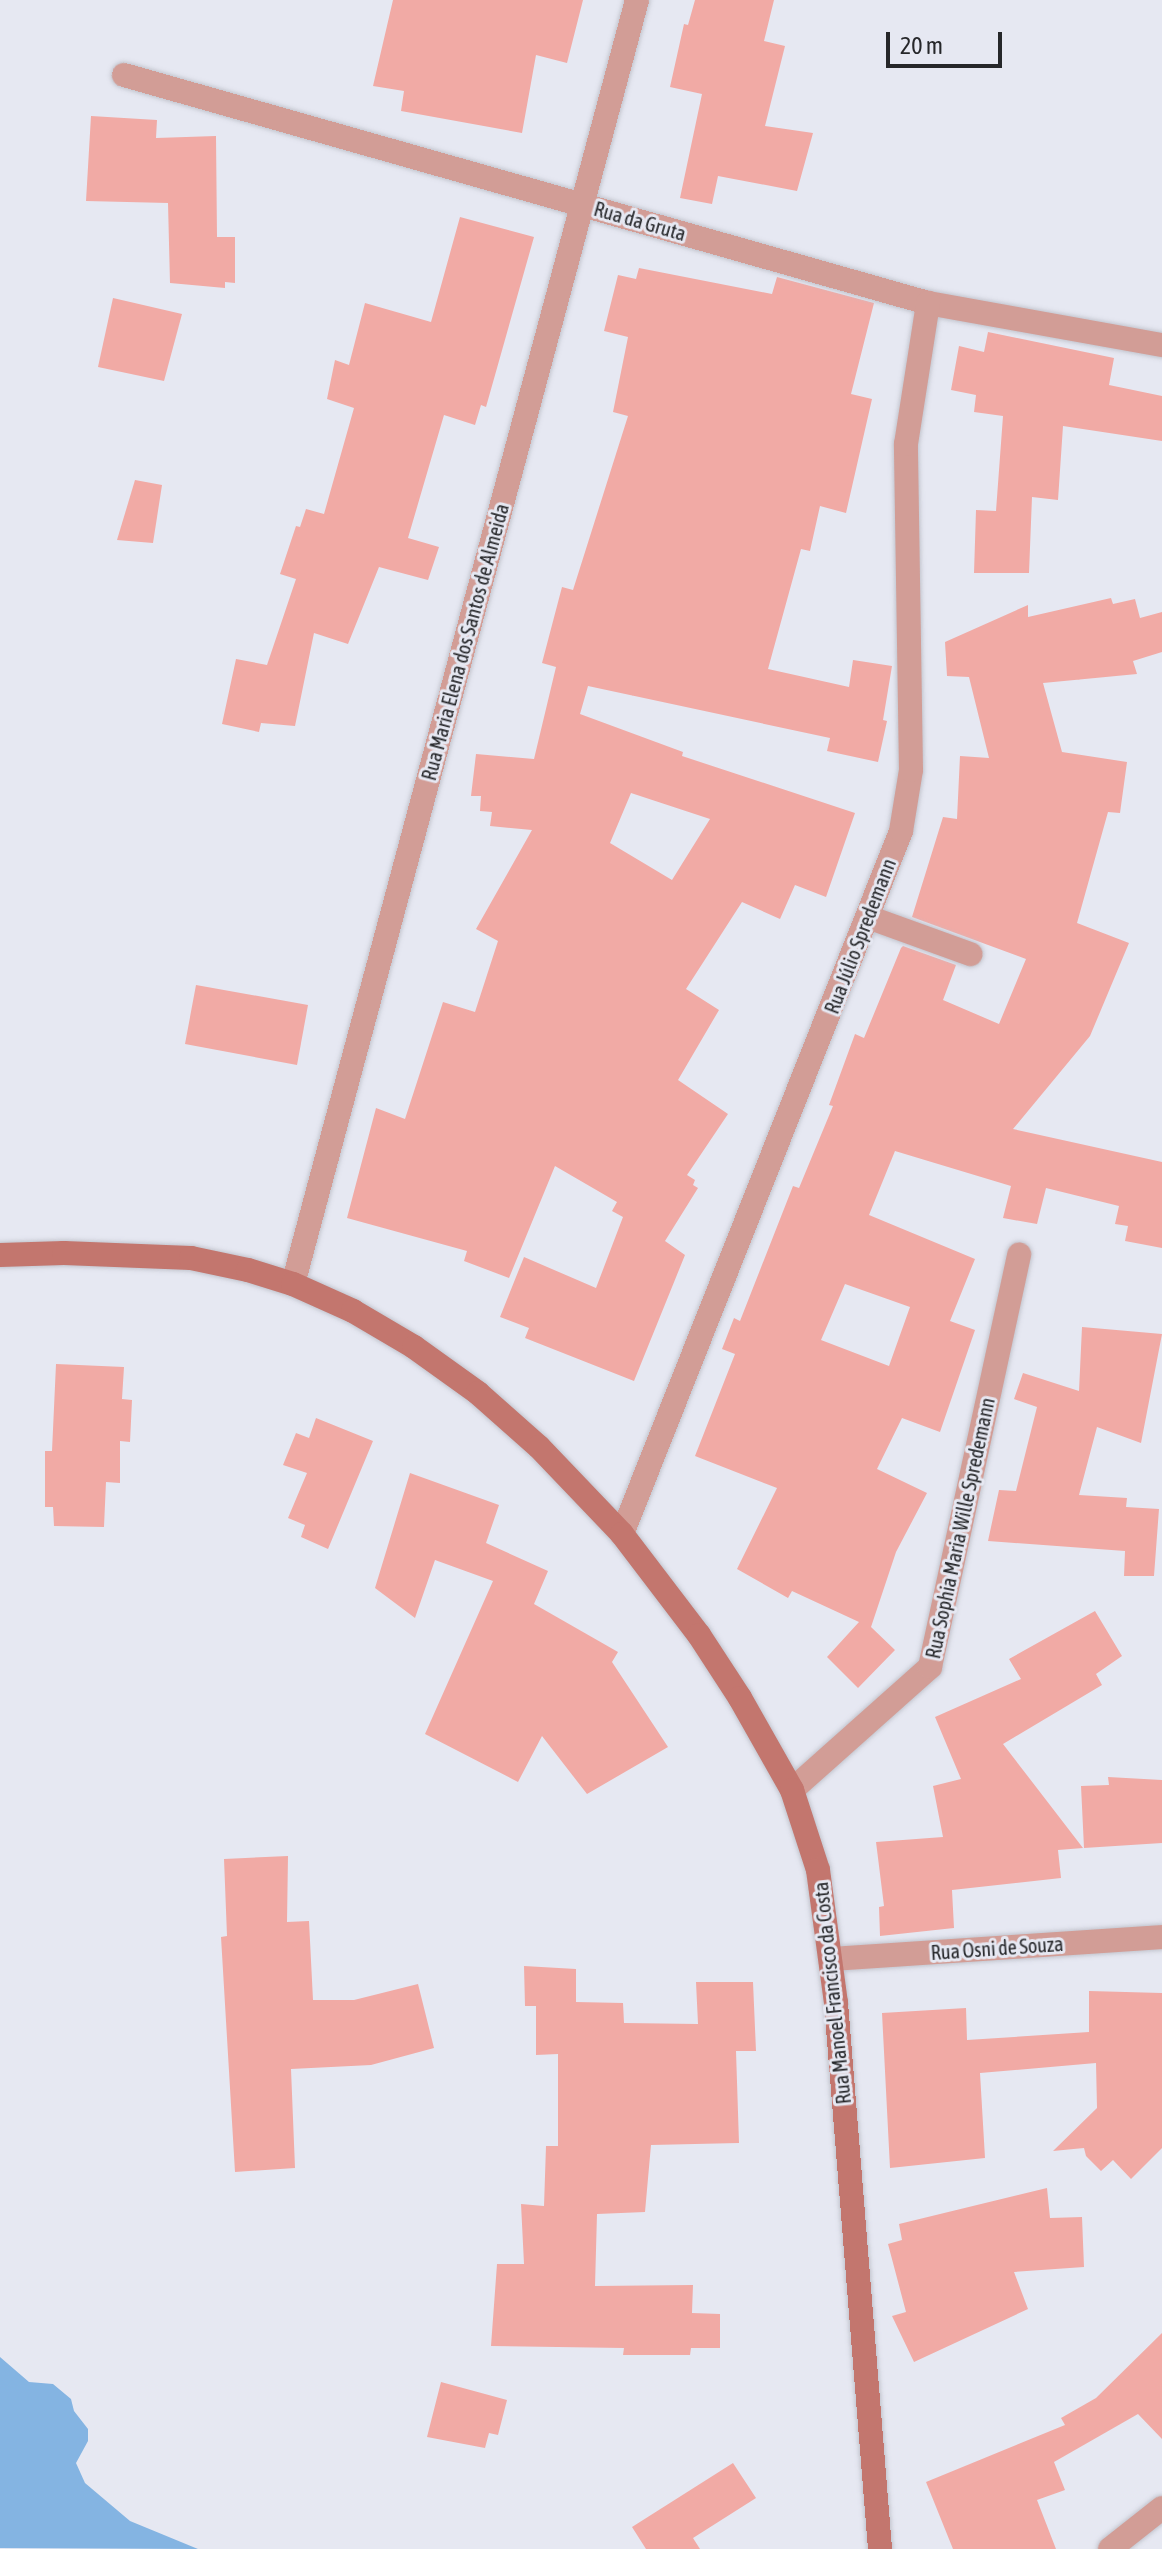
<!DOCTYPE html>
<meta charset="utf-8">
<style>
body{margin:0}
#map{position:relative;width:1162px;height:2549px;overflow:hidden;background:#e6e8f2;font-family:"Asap Condensed",sans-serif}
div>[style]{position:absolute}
.water>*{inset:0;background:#84b4e2}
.building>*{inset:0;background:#f1aaa5}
.roads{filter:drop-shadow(0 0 2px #c3c5ce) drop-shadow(0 0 2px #c3c5ce)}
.street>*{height:24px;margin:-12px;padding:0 12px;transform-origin:12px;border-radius:12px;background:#d29d96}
.secondary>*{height:24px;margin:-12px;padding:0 12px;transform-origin:12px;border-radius:12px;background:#c3766e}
span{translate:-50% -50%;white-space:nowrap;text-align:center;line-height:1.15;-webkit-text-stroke:6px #e6e8f2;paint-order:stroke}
.street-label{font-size:20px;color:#26272a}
.scale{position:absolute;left:886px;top:32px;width:116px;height:36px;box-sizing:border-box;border:4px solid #26272a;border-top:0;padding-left:10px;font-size:24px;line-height:28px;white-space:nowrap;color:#26272a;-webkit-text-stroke:6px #e6e8f2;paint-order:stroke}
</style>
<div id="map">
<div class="water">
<div style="clip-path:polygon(0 2357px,29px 2382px,53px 2384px,71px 2399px,74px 2411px,88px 2429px,88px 2441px,76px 2463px,85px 2483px,130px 2521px,198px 2549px,0 2548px)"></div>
</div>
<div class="building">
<div style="clip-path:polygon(393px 0,583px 0,567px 63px,536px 55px,522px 133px,401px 111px,404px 91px,373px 86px)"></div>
<div style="clip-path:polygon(695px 0,774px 0,764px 41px,785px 46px,765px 126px,813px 133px,797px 191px,718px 176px,712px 204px,680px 198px,702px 94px,670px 87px,684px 24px,688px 25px)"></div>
<div style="clip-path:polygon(91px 116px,157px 120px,156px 138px,216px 136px,217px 237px,235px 237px,235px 283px,225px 282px,225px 288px,170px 283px,168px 203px,86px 201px)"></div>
<div style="clip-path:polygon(460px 217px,534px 237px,486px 407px,481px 405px,475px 425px,444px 415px,408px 538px,439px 547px,428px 580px,379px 567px,348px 644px,314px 633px,295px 726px,261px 723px,259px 732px,222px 724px,236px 659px,267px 665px,296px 579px,280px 574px,296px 526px,300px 527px,306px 509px,324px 514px,354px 408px,327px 399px,335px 360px,349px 365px,365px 303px,431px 322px)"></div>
<div style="clip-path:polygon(evenodd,639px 268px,772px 294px,777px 277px,874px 303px,851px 394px,872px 399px,846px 513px,820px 506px,810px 551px,801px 549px,768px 669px,849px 687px,853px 660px,892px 666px,883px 720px,887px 721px,878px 762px,827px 751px,830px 738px,588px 686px,580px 714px,683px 752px,682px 756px,855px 813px,826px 897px,795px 885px,780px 919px,742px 902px,686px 989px,719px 1010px,678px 1080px,728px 1114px,687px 1175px,695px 1180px,693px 1185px,698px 1188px,665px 1241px,685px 1255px,634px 1381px,525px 1338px,529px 1328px,500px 1317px,524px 1257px,596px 1288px,623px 1217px,612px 1211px,617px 1202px,555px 1166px,509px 1278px,464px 1261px,467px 1251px,347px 1218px,376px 1108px,405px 1119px,443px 1002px,475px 1012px,498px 941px,476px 929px,532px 830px,490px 826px,492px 812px,480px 811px,481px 796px,471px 796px,476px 754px,534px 759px,556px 667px,542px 663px,562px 587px,573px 590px,628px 416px,613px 412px,628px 337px,604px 331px,618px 275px,636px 279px,639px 268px,631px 793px,710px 819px,672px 880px,610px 843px,631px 793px)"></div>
<div style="clip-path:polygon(113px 298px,182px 314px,164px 381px,98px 367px)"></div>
<div style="clip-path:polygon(988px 332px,1114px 358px,1109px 385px,1162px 396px,1162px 441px,1063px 426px,1058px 500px,1032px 497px,1029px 573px,974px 573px,976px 510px,996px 511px,1003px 416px,974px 412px,976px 395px,951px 390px,959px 346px,984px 352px)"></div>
<div style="clip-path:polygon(135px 480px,162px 485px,153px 543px,117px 540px)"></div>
<div style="clip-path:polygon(evenodd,1111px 598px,1113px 604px,1135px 599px,1140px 618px,1162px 612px,1162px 652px,1133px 661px,1137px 674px,1043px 683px,1062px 752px,1127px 762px,1120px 813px,1108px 812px,1077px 923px,1129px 943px,1090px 1036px,1013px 1129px,1162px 1162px,1162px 1248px,1125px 1241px,1128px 1226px,1115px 1224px,1119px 1206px,1046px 1188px,1037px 1224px,1003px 1218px,1011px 1186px,895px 1151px,869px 1215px,975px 1259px,950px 1321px,975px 1330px,940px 1432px,902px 1418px,877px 1469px,927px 1493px,896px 1552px,871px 1627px,895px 1650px,858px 1688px,827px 1657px,859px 1622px,792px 1591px,788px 1598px,737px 1569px,777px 1488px,695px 1456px,735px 1354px,722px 1349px,734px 1318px,740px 1321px,793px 1186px,799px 1188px,833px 1106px,829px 1105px,855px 1034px,864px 1038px,901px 948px,903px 946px,956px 965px,943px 1000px,999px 1024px,1026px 959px,912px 917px,943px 817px,957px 819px,960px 756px,989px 758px,969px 677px,947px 676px,945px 642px,1028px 605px,1028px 617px,1111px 598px,845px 1284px,910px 1307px,889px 1366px,821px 1340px,845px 1284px)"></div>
<div style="clip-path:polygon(196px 985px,308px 1005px,297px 1065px,185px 1044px)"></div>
<div style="clip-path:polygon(1082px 1327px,1162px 1334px,1141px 1443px,1097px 1427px,1079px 1495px,1127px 1498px,1126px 1507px,1159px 1509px,1154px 1576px,1124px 1576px,1125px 1551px,988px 1541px,999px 1490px,1016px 1491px,1037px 1407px,1014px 1399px,1023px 1373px,1079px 1391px)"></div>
<div style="clip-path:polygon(56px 1364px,124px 1367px,122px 1399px,132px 1400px,130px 1442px,120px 1441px,120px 1483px,106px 1482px,104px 1527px,54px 1526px,53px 1507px,45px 1507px,45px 1451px,52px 1451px)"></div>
<div style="clip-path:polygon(316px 1418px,373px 1441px,328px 1549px,301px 1537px,305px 1525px,288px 1518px,307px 1473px,283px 1465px,296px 1433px,309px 1438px)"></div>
<div style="clip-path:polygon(410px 1473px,499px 1505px,486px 1543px,548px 1571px,534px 1604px,618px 1652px,612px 1662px,668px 1747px,587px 1794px,542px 1736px,518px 1782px,425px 1734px,493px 1581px,435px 1560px,415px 1618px,375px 1588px)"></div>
<div style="clip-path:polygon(1095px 1611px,1122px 1656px,1096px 1674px,1102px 1685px,1003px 1744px,1083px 1848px,1058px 1850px,1061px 1878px,952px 1890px,954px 1928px,880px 1936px,879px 1907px,884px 1906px,876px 1842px,943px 1837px,933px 1786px,961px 1779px,935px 1717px,1021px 1679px,1009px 1659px)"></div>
<div style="clip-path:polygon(1108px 1777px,1162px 1780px,1162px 1843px,1084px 1848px,1081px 1786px,1109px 1785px)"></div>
<div style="clip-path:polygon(288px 1856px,287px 1922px,309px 1921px,313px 2000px,354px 2000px,418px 1984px,434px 2048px,371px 2065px,291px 2069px,295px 2168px,235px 2172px,221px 1937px,227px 1936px,224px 1859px)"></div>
<div style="clip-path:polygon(524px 1966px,576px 1969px,576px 2002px,623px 2003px,624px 2023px,698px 2024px,696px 1982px,753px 1982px,756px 2051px,736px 2051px,739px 2143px,651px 2145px,645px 2212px,597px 2214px,595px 2286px,693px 2285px,692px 2313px,720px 2314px,720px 2348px,691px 2348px,690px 2355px,623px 2355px,624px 2348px,491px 2346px,497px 2264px,524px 2264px,521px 2204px,544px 2206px,546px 2146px,558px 2146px,558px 2054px,536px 2055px,536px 2006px,525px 2006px)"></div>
<div style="clip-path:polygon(1089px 1991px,1162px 1993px,1162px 2148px,1131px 2179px,1113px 2160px,1101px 2171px,1086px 2156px,1084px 2148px,1053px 2151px,1097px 2108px,1096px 2063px,980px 2073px,985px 2158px,890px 2168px,882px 2013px,966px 2008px,967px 2040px,1089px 2032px)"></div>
<div style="clip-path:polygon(1047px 2188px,1050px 2218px,1082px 2217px,1084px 2267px,1014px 2272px,1028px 2309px,914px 2362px,892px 2316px,906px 2312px,888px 2244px,902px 2240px,899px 2224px)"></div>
<div style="clip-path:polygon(1162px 2333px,1162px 2439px,1138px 2414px,1054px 2462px,1065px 2490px,1037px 2500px,1056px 2549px,953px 2549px,926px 2482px,1065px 2425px,1061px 2418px,1096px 2398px)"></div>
<div style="clip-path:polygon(441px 2382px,507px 2400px,498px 2435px,489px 2433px,485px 2448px,427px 2437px)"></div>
<div style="clip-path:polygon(733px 2463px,756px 2498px,693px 2538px,700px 2549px,646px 2549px,632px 2527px)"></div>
</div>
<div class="roads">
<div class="street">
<div style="left:124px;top:75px;width:836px;rotate:15.83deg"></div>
<div style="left:928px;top:303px;width:238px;rotate:10.2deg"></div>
<div style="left:868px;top:917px;width:109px;rotate:19.9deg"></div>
<div style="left:293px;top:1284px;width:1329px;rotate:-75deg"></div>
<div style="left:622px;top:1534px;width:756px;rotate:-68.35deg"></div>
<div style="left:901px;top:831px;width:62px;rotate:-80.7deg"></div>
<div style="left:911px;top:770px;width:326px;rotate:-90.9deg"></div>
<div style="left:906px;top:444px;width:143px;rotate:-81.1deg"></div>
<div style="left:792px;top:1790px;width:185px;rotate:-41.7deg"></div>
<div style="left:930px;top:1667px;width:422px;rotate:-77.8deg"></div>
<div style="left:832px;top:1959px;width:331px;rotate:-3.8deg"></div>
<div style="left:1110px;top:2549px;width:66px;rotate:-38.3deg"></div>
</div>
<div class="secondary">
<div style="left:0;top:1255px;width:64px;rotate:-1.8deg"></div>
<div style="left:64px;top:1253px;width:127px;rotate:2.3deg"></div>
<div style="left:191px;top:1258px;width:58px;rotate:11.9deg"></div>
<div style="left:248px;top:1270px;width:47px;rotate:17.3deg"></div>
<div style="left:293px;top:1284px;width:66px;rotate:24.2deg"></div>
<div style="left:353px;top:1311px;width:71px;rotate:30.5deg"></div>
<div style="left:414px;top:1347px;width:79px;rotate:35.7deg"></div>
<div style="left:478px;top:1393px;width:81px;rotate:41.5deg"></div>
<div style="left:539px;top:1447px;width:120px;rotate:46.3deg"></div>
<div style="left:622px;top:1534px;width:127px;rotate:52.7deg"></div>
<div style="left:699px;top:1635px;width:75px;rotate:56.9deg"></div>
<div style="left:740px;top:1698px;width:106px;rotate:60.5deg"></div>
<div style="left:792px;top:1790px;width:84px;rotate:72deg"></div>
<div style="left:818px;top:1870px;width:134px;rotate:82.3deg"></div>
<div style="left:836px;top:2003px;width:548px;rotate:85.39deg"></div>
</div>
</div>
<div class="street-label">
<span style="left:640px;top:221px;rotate:16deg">Rua da Gruta</span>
<span style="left:465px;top:642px;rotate:-75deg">Rua Maria Elena dos Santos de Almeida</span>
<span style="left:860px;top:936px;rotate:-69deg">Rua Júlio Spredemann</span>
<span style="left:960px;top:1528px;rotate:-78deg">Rua Sophia Maria Wille Spredemann</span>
<span style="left:997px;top:1948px;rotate:-4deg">Rua Osni de Souza</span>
<span style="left:832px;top:1993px;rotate:-96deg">Rua Manoel Francisco da Costa</span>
</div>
<div class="scale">20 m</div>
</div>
